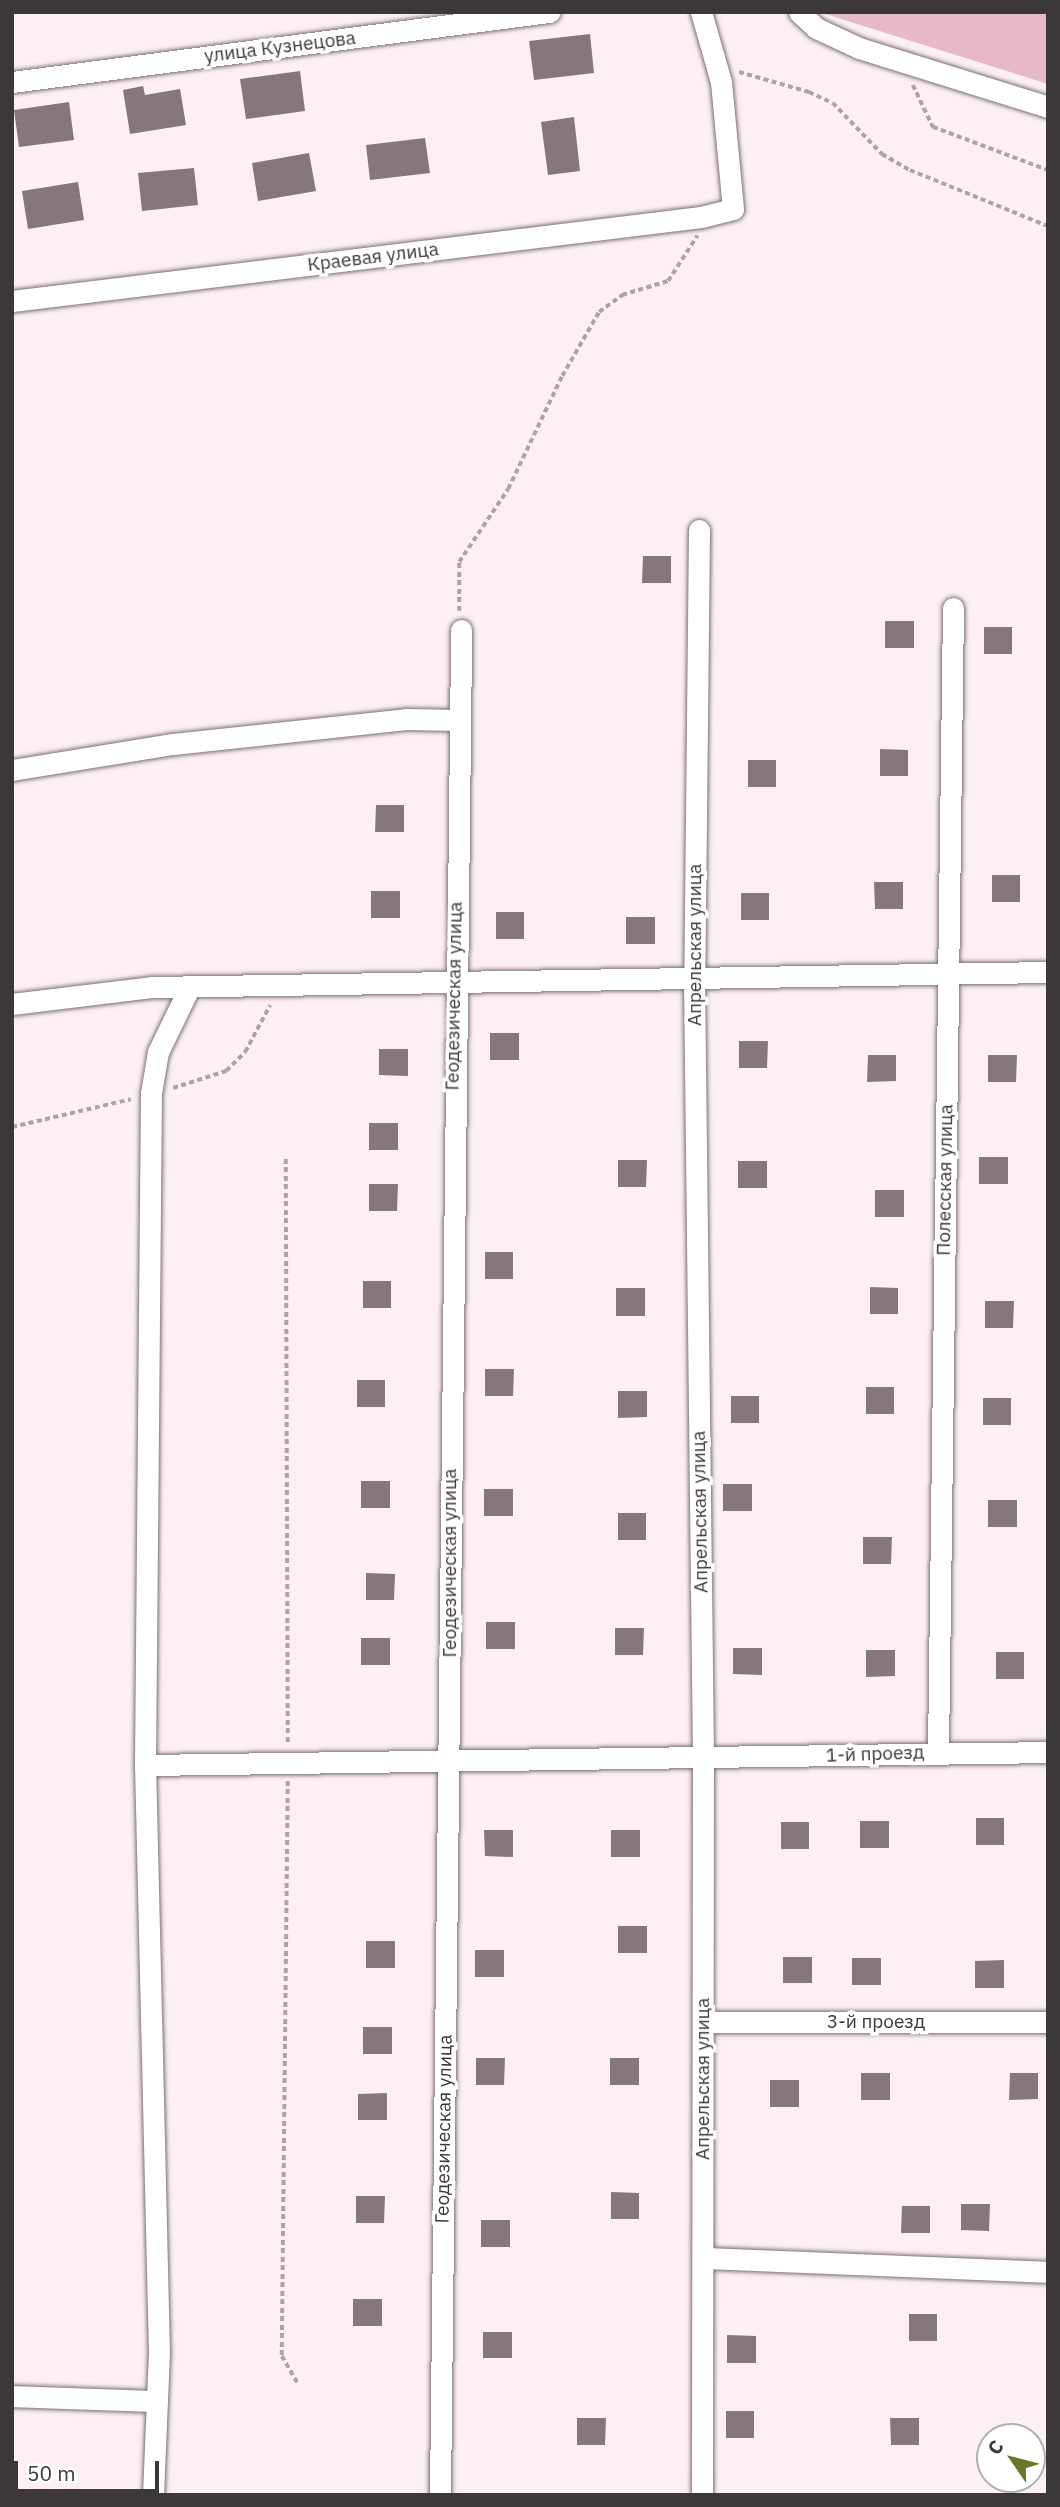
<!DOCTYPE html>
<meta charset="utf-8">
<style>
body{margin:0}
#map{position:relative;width:1060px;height:2507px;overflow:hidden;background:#fdf0f4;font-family:"IBM Plex Sans",sans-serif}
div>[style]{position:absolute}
.green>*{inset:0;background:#e7b8c9}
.building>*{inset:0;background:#84787c}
.path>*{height:3.5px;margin-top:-1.75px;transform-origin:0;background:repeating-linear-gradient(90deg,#ada3a6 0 5px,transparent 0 8.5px)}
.roads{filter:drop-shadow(0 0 2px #7c7074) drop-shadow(0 0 2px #7c7074)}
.street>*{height:21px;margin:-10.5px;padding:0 10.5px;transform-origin:10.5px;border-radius:10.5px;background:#fff}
span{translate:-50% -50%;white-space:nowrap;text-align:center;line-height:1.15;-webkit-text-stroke:7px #fff;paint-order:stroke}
.street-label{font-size:19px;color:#3c3738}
.frame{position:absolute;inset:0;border:14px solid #3c3738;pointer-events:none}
.north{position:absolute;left:976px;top:2423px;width:70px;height:70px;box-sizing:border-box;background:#fff;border:2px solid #b1afaf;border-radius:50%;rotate:305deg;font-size:19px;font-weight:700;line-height:28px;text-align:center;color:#3c3738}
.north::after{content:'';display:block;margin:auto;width:24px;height:32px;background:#667a2a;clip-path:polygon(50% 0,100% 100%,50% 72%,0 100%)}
.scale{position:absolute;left:14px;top:2461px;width:145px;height:32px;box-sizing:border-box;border:4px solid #3c3738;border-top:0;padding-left:9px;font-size:21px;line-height:24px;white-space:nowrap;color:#3c3738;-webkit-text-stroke:5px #fff;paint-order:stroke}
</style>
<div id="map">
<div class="green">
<div style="clip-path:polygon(819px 12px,1048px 12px,1048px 84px)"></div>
</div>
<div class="building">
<div style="clip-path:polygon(590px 34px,594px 73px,534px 80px,529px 41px)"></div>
<div style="clip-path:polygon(300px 71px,305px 111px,246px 119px,240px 79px)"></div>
<div style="clip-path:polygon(143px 86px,145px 95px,180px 89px,186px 125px,130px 134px,123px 90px)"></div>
<div style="clip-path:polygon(69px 102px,74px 140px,19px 147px,14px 110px)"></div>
<div style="clip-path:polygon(574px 117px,580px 171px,548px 175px,541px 122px)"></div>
<div style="clip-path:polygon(425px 138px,430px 173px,370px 180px,366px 145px)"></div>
<div style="clip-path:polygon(309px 153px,316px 191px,258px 201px,252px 163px)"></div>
<div style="clip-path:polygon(194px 168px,198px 205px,142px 211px,138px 173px)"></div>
<div style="clip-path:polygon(78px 182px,84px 220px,28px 229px,22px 191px)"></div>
<div style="clip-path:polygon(643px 556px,671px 556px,671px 583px,642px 583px)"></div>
<div style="clip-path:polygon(885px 621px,914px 621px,914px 648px,885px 648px)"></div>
<div style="clip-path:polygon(984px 627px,1012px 627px,1012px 654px,984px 654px)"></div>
<div style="clip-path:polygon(880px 749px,908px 750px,908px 776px,880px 776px)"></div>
<div style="clip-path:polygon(748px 760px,776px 760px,776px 787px,748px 787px)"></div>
<div style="clip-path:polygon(376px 805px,404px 805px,404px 832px,375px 832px)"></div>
<div style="clip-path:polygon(992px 875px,1020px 875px,1020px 902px,992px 902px)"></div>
<div style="clip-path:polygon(874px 882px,903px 882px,903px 909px,875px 909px)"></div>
<div style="clip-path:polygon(371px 891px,400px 891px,400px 918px,371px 918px)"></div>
<div style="clip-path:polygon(741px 893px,769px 893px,769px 920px,741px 920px)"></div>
<div style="clip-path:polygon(496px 912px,524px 912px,524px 939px,496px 939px)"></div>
<div style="clip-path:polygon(626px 917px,655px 917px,655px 944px,626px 944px)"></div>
<div style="clip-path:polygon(490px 1033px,519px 1033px,519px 1060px,490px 1060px)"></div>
<div style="clip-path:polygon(739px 1041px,768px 1041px,767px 1068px,739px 1068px)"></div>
<div style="clip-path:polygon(379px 1049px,408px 1049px,408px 1076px,379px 1075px)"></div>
<div style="clip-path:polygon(868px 1055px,896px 1055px,896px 1081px,867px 1082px)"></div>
<div style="clip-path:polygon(988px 1055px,1017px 1055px,1016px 1082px,988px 1082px)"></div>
<div style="clip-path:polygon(369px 1123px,398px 1123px,398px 1150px,369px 1150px)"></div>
<div style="clip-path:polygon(979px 1157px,1008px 1157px,1008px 1184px,979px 1184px)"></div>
<div style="clip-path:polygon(618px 1160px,647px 1160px,646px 1187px,618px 1187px)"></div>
<div style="clip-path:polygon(738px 1161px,767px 1161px,767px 1188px,738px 1188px)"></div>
<div style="clip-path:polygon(369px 1184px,398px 1184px,397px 1211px,369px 1211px)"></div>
<div style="clip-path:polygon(875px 1190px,904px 1190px,904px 1217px,875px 1217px)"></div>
<div style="clip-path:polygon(485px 1252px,513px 1252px,513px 1279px,485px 1279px)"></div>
<div style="clip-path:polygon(363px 1281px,391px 1281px,391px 1308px,363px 1308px)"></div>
<div style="clip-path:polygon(870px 1287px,898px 1288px,898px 1314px,870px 1314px)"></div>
<div style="clip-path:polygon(616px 1288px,645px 1288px,645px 1316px,616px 1316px)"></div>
<div style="clip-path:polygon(985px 1301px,1014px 1301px,1013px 1328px,985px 1328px)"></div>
<div style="clip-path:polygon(485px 1369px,514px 1369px,513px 1396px,485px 1396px)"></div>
<div style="clip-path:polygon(357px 1380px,385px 1380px,385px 1407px,357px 1407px)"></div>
<div style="clip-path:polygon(866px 1387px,894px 1387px,894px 1414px,866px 1414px)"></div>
<div style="clip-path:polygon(618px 1391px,647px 1391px,647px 1417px,618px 1418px)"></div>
<div style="clip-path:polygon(731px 1396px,759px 1396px,759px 1423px,731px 1423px)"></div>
<div style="clip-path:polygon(983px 1398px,1011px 1398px,1011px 1425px,983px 1425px)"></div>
<div style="clip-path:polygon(361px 1481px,390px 1481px,390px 1508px,361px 1508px)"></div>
<div style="clip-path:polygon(723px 1484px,752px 1484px,752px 1511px,723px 1511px)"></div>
<div style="clip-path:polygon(484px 1489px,513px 1489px,513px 1516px,484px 1516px)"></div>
<div style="clip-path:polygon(988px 1500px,1017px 1500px,1017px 1527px,988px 1527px)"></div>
<div style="clip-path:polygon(618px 1513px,646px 1513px,646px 1540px,618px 1540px)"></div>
<div style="clip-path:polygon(863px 1537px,892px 1537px,891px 1564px,863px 1564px)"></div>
<div style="clip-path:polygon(366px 1573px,395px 1574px,394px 1600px,366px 1600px)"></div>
<div style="clip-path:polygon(486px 1622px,515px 1622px,515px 1649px,486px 1649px)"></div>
<div style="clip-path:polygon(615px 1628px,644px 1628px,643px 1655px,615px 1655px)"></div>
<div style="clip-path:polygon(361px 1638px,390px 1638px,390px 1665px,361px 1665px)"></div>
<div style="clip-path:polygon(733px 1648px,762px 1648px,762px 1675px,733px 1674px)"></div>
<div style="clip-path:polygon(866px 1650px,895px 1650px,895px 1676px,866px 1677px)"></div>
<div style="clip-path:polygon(996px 1652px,1024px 1652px,1024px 1679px,996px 1679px)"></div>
<div style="clip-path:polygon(976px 1818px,1004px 1818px,1004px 1845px,976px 1845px)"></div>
<div style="clip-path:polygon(860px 1821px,889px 1821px,889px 1848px,860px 1848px)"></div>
<div style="clip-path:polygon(781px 1822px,809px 1822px,809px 1849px,781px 1849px)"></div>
<div style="clip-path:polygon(484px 1830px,513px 1830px,513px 1857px,485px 1856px)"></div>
<div style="clip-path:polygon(611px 1830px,640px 1830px,640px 1857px,611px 1857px)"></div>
<div style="clip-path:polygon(618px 1926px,647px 1926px,647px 1953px,618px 1953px)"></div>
<div style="clip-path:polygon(366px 1941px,395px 1941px,395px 1968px,366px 1968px)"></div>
<div style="clip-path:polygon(475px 1950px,504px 1950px,504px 1977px,475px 1977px)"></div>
<div style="clip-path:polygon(783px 1957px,812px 1957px,812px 1983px,783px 1983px)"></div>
<div style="clip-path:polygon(852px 1958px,881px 1958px,881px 1985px,852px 1985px)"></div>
<div style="clip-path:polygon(1004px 1960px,1004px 1988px,975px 1988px,975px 1961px)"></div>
<div style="clip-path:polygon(363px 2027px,392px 2027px,392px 2054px,363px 2054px)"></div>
<div style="clip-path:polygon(476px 2058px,505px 2058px,504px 2085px,476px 2085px)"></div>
<div style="clip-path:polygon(610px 2058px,639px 2058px,639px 2085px,610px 2085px)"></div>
<div style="clip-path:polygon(861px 2073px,890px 2073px,890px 2100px,861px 2100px)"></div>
<div style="clip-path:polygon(1010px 2073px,1038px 2073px,1038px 2099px,1009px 2100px)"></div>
<div style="clip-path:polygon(770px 2080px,799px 2080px,799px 2107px,770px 2107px)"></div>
<div style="clip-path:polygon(387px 2093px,387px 2120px,358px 2120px,358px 2094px)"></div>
<div style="clip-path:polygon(611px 2192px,639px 2193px,639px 2219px,611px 2219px)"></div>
<div style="clip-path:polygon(356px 2196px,385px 2196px,384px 2223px,356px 2223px)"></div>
<div style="clip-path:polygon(961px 2204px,990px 2204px,989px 2231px,961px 2230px)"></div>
<div style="clip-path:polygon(902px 2206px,930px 2206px,930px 2233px,901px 2233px)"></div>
<div style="clip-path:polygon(481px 2220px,510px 2220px,510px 2247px,481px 2247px)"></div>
<div style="clip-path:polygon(353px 2299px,382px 2299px,382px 2326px,353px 2326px)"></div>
<div style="clip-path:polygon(909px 2314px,937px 2314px,937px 2341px,909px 2341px)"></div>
<div style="clip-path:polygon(483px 2332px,512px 2332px,512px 2358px,483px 2358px)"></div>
<div style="clip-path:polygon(727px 2335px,756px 2336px,756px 2363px,727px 2363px)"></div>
<div style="clip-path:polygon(726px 2411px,754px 2411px,754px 2438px,726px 2438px)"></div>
<div style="clip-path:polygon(577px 2418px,606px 2418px,605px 2445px,577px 2445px)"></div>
<div style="clip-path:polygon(890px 2418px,919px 2418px,919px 2445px,891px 2445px)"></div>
</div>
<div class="path">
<div style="left:739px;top:72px;width:73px;rotate:15.9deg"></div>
<div style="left:809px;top:92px;width:26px;rotate:25deg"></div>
<div style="left:833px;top:103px;width:71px;rotate:46.1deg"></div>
<div style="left:882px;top:154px;width:32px;rotate:30deg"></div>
<div style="left:910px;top:170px;width:149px;rotate:22.1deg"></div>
<div style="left:913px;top:85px;width:47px;rotate:64.5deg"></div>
<div style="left:933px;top:127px;width:123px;rotate:20.5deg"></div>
<div style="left:459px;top:611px;width:49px;rotate:-90deg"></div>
<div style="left:459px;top:562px;width:88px;rotate:-56.1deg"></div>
<div style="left:508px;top:489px;width:125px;rotate:-64.5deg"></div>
<div style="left:562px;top:376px;width:74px;rotate:-60deg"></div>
<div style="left:599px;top:312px;width:29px;rotate:-36deg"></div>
<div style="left:622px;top:295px;width:48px;rotate:-16.9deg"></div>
<div style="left:668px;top:281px;width:54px;rotate:-57.2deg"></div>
<div style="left:173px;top:1088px;width:56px;rotate:-17.8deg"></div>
<div style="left:226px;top:1071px;width:27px;rotate:-45deg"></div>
<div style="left:245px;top:1052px;width:53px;rotate:-62deg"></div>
<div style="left:12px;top:1127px;width:122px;rotate:-13.2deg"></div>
<div style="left:286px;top:1159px;width:586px;rotate:89.8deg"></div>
<div style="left:288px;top:1781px;width:575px;rotate:90.6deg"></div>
<div style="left:282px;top:2356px;width:32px;rotate:60deg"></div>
</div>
<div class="roads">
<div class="street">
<div style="left:799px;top:12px;width:23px;rotate:43deg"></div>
<div style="left:816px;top:28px;width:47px;rotate:24.9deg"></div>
<div style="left:859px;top:48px;width:198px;rotate:17.3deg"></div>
<div style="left:12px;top:82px;width:542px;rotate:-7.43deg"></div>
<div style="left:12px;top:301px;width:694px;rotate:-6.95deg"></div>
<div style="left:701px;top:217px;width:33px;rotate:-14deg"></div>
<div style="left:733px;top:209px;width:128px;rotate:-95.4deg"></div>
<div style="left:721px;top:82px;width:73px;rotate:-105.9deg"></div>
<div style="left:699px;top:530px;width:447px;rotate:90.6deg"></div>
<div style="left:694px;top:977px;width:783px;rotate:89.34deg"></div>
<div style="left:703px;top:1760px;width:735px;rotate:90.08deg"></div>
<div style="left:12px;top:770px;width:163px;rotate:-9.2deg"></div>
<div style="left:173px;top:744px;width:234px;rotate:-6.1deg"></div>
<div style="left:406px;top:719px;width:53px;rotate:1.1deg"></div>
<div style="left:12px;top:1004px;width:142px;rotate:-6.9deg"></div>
<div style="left:153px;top:987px;width:895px;rotate:-0.96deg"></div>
<div style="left:938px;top:1752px;width:1144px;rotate:-89.25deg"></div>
<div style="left:145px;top:1765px;width:903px;rotate:-0.82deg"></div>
<div style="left:703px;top:2022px;width:345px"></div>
<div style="left:703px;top:2258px;width:345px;rotate:2.3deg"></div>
<div style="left:12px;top:2396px;width:145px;rotate:2deg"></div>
<div style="left:153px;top:2495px;width:142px;rotate:-87.6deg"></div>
<div style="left:159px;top:2353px;width:588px;rotate:-91.36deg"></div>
<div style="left:145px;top:1765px;width:672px;rotate:-89.49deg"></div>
<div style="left:151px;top:1093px;width:42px;rotate:-80.3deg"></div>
<div style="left:158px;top:1052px;width:73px;rotate:-64.1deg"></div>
<div style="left:440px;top:2495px;width:1865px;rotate:-89.35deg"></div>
</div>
</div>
<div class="street-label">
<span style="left:280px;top:47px;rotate:-7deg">улица Кузнецова</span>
<span style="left:373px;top:257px;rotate:-7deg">Краевая улица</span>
<span style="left:695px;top:945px;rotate:-90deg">Апрельская улица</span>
<span style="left:454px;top:996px;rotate:-89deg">Геодезическая улица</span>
<span style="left:945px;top:1180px;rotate:-89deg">Полесская улица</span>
<span style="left:700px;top:1512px;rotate:-91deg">Апрельская улица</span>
<span style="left:450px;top:1563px;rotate:-90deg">Геодезическая улица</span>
<span style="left:875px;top:1754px;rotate:-2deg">1-й проезд</span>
<span style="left:876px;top:2022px">3-й проезд</span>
<span style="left:703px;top:2079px;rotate:-90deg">Апрельская улица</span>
<span style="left:444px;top:2129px;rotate:-89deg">Геодезическая улица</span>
</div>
<div class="frame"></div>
<div class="north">С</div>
<div class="scale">50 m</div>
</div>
